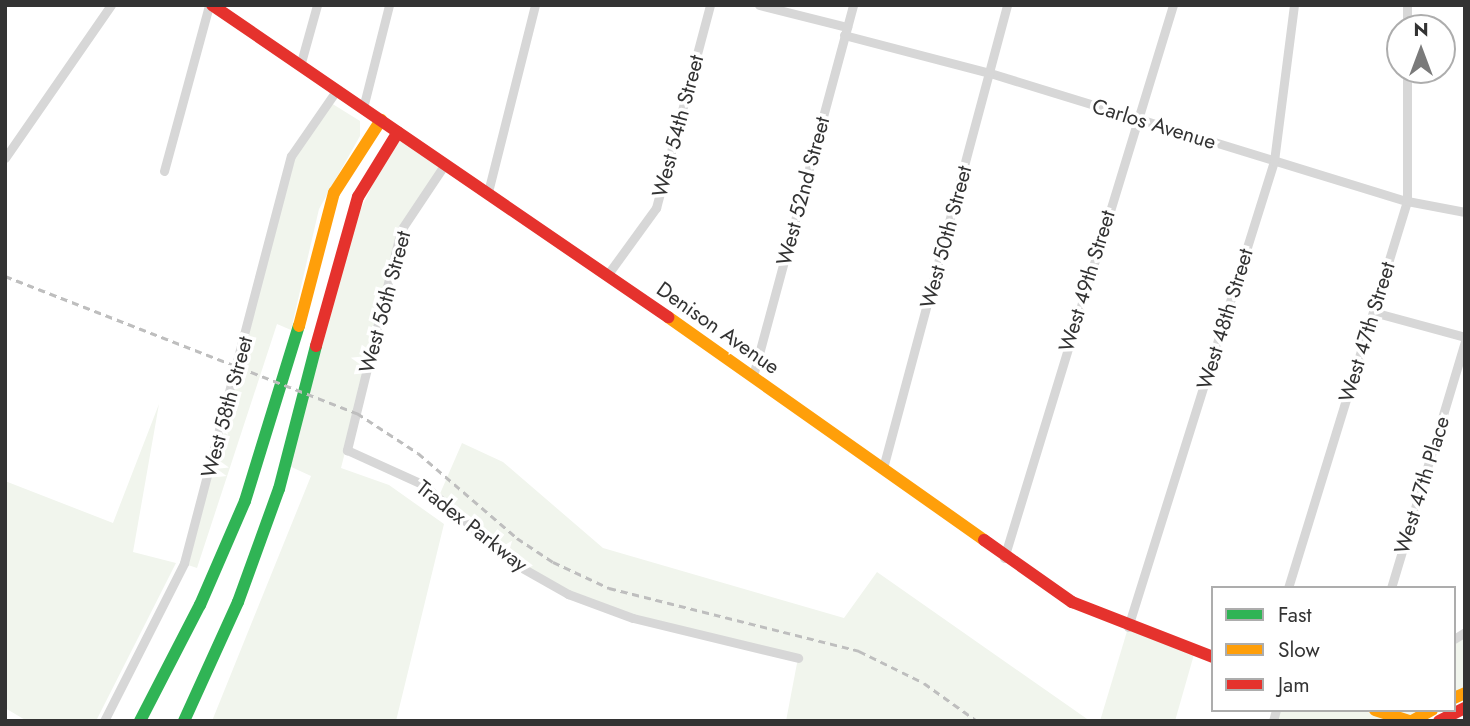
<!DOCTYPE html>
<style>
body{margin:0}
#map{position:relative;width:1470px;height:726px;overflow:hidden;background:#fff;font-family:Jost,sans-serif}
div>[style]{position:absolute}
.green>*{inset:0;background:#f1f5ed}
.street>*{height:9px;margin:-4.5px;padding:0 4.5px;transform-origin:4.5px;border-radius:4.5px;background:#d7d7d7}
.fast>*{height:12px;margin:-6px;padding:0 6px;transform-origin:6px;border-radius:6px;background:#30b455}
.slow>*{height:12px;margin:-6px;padding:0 6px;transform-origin:6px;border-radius:6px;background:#ff9f0a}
.jam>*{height:12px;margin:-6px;padding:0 6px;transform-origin:6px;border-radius:6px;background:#e5322d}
.rail>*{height:2.5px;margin-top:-1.25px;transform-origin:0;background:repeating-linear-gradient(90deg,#bebebe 0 7px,transparent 0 12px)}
span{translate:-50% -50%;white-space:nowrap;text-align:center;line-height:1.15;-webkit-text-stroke:7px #fff;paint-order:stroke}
.street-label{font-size:21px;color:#333}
.frame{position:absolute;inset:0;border:7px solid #333;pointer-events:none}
.legend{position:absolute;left:1211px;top:586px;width:245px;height:126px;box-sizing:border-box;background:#fff;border:2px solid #adadad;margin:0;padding:9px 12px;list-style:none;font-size:21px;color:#333}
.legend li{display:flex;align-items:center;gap:14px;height:35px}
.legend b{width:35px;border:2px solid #adadad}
.north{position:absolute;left:1386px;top:14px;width:70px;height:70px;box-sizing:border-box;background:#fff;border:2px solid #adadad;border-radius:50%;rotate:0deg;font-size:19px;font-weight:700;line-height:28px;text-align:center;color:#333}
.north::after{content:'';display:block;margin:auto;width:24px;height:32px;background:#7a7a7a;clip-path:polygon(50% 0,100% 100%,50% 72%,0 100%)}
</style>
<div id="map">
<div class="green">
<div style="clip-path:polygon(331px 103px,360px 121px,360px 136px,319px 209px,291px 330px,277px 324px,197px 568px,188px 565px,295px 155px)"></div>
<div style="clip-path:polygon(398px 132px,445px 164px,401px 230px,341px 468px,389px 485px,444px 524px,396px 721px,212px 721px,311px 476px,287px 465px,342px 248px)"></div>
<div style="clip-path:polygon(159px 404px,133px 552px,176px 563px,96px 721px,27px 721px,5px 708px,5px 481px,113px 523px)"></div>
<div style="clip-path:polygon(462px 443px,503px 462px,603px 548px,844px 618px,877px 572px,1090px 721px,786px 721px,798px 658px,603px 610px,517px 565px,439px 496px)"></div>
<div style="clip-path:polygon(1128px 628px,1195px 651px,1175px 721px,1100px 721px)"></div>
<div style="clip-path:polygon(1465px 632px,1465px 693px,1454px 698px,1454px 639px)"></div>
<div style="clip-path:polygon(1276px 710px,1432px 710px,1412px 721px,1273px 721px)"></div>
</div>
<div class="street">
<div style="left:759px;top:5px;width:91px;rotate:14deg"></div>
<div style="left:1407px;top:5px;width:23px;rotate:90deg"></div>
<div style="left:844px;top:35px;width:151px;rotate:14.6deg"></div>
<div style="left:990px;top:73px;width:436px;rotate:17.1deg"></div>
<div style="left:1407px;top:201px;width:59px;rotate:10.7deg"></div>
<div style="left:300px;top:66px;width:63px;rotate:-74.4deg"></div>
<div style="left:363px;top:108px;width:106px;rotate:-75.8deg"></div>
<div style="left:5px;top:158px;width:186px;rotate:-55.3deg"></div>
<div style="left:445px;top:164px;width:79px;rotate:123.7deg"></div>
<div style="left:401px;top:230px;width:227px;rotate:103.8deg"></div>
<div style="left:347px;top:450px;width:82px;rotate:24.4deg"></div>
<div style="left:422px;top:484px;width:125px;rotate:40.5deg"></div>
<div style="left:517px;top:565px;width:59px;rotate:29.6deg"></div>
<div style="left:568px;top:594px;width:69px;rotate:20.3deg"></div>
<div style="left:633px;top:618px;width:170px;rotate:13.6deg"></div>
<div style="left:164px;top:171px;width:172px;rotate:-74.8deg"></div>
<div style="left:488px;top:192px;width:193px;rotate:-75.9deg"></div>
<div style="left:608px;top:274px;width:82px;rotate:-54deg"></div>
<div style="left:656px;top:208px;width:210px;rotate:-75.1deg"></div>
<div style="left:1373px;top:312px;width:95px;rotate:15.2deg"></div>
<div style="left:753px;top:376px;width:384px;rotate:-74.9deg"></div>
<div style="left:883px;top:468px;width:479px;rotate:-75deg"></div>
<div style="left:1004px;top:558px;width:578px;rotate:-73.01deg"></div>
<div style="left:1288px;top:588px;width:405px;rotate:-72.9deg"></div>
<div style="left:1407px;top:201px;width:131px;rotate:-90deg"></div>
<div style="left:1391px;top:588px;width:257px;rotate:-73.3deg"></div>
<div style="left:1128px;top:627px;width:488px;rotate:-72.6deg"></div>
<div style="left:1274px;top:161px;width:157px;rotate:-82.7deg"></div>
<div style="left:1454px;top:639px;width:13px;rotate:-32deg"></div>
<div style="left:104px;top:721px;width:177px;rotate:-63.1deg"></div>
<div style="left:184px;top:563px;width:421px;rotate:-75.3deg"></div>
<div style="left:291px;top:156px;width:79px;rotate:-55.3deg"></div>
<div style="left:1273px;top:721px;width:11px;rotate:-75deg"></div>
</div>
<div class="fast">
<div style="left:140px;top:721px;width:131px;rotate:-62.7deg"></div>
<div style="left:200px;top:605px;width:113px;rotate:-66.6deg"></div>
<div style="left:245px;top:501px;width:183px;rotate:-72.9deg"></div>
<div style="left:184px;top:721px;width:131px;rotate:-65.6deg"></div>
<div style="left:238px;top:602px;width:120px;rotate:-70.1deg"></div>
<div style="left:279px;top:489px;width:148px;rotate:-75.5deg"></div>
</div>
<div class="slow">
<div style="left:668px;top:317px;width:387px;rotate:35.2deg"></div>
<div style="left:299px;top:326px;width:138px;rotate:-75.3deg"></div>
<div style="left:334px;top:193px;width:87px;rotate:-57.2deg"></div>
<div style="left:1454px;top:698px;width:12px;rotate:-24deg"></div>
<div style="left:1375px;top:710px;width:35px;rotate:18deg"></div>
<div style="left:1412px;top:721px;width:23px;rotate:-29deg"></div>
</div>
<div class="jam">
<div style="left:212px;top:5px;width:553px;rotate:34.38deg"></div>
<div style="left:316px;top:346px;width:155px;rotate:-74.3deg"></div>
<div style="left:358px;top:197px;width:76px;rotate:-58.4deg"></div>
<div style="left:984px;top:540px;width:108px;rotate:35.2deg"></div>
<div style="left:1072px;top:602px;width:151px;rotate:21.3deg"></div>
<div style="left:1439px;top:721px;width:29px;rotate:-27deg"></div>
</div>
<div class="rail">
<div style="left:5px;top:276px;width:378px;rotate:21.3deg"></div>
<div style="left:357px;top:413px;width:73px;rotate:33.3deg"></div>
<div style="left:418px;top:453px;width:130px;rotate:40.6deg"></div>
<div style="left:517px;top:538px;width:43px;rotate:33.7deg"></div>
<div style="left:553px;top:562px;width:62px;rotate:24.9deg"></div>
<div style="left:609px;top:588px;width:258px;rotate:14.1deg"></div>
<div style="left:859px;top:651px;width:72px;rotate:26.2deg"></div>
<div style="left:924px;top:683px;width:65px;rotate:35.6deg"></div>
</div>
<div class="street-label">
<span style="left:1154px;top:124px;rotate:17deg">Carlos Avenue</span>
<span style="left:678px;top:126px;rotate:-75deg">West 54th Street</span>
<span style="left:803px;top:191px;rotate:-75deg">West 52nd Street</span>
<span style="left:946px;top:237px;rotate:-75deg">West 50th Street</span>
<span style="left:1087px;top:281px;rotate:-73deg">West 49th Street</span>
<span style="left:385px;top:302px;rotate:-75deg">West 56th Street</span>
<span style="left:1225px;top:319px;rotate:-73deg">West 48th Street</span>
<span style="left:718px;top:328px;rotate:35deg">Denison Avenue</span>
<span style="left:1367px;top:332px;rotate:-73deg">West 47th Street</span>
<span style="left:227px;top:407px;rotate:-75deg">West 58th Street</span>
<span style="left:1422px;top:485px;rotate:-73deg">West 47th Place</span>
<span style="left:472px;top:526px;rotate:38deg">Tradex Parkway</span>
</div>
<div class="frame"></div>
<ul class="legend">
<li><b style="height:9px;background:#30b455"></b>Fast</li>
<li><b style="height:9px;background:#ff9f0a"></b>Slow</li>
<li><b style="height:9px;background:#e5322d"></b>Jam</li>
</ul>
<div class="north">N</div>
</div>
